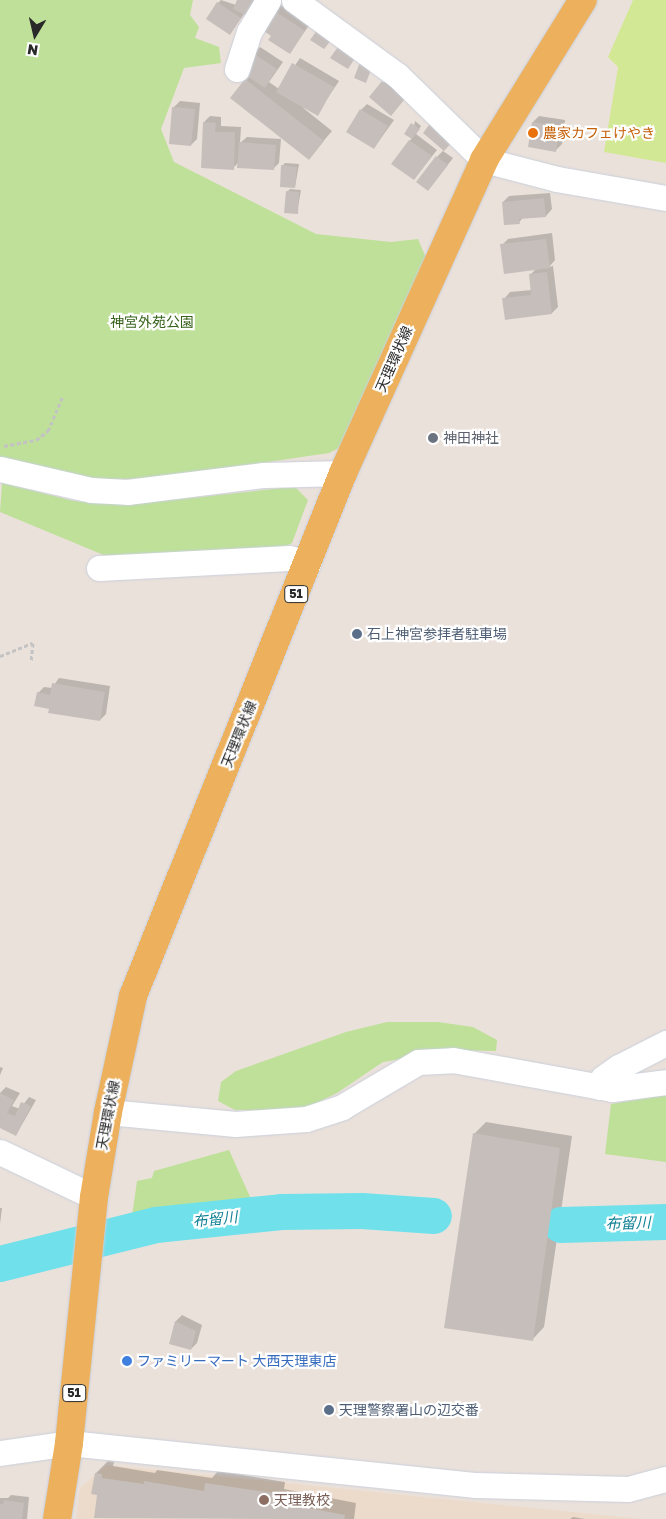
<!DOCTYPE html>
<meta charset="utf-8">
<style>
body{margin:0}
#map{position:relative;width:666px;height:1519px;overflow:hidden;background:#ebe1db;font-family:"Golos Text","Noto Sans JP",sans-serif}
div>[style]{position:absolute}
.education>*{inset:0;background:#ecdbca}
.green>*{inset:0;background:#bee098}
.pitch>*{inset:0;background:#d3e894}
.shadow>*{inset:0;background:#0003}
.river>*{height:36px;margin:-18px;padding:0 18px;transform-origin:18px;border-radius:18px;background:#70e1eb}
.building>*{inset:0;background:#c6beba}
.path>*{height:3px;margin-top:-1.5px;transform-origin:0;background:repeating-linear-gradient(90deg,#c3c3c3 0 4px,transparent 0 6.5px)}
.roads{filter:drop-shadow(0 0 1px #c9d0db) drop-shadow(0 0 1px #c9d0db)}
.minor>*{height:25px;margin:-12.5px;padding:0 12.5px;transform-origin:12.5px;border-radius:12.5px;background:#fff}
.major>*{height:28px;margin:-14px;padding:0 14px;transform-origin:14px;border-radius:14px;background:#edb15e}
.dots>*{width:14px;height:14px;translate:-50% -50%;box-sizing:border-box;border:2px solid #fff;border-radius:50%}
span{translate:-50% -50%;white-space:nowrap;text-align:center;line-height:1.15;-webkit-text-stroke:4.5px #fff;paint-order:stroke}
.shield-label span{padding:1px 4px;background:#fff;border:1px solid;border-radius:4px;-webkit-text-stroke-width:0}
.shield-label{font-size:12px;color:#292929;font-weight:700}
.food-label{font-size:14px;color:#c56008}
.left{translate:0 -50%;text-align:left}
.park-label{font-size:14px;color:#37631b}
.street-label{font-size:14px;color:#292929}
.worship-label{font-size:14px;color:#5b616d}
.service-label{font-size:14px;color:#4e5e75}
.shop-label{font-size:14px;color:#366cbe}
.education-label{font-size:14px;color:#785e54}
.water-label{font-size:15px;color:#118095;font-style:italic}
.north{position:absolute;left:10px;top:10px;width:50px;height:50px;-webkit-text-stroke:4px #fff;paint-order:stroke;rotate:189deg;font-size:14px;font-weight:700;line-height:20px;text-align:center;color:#292929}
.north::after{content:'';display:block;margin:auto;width:18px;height:22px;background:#292929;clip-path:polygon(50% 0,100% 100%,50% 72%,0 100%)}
</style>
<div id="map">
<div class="education">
<div style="clip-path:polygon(107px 1465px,642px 1519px,76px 1519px,80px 1488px)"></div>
</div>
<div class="green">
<div style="clip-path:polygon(0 0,193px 0,190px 15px,199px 27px,195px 38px,219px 47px,221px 63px,184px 68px,161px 129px,174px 162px,316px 234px,391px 242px,418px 239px,427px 260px,347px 444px,329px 453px,157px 478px,100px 480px,0 457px)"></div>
<div style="clip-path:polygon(2px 483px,74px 501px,125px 505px,283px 488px,296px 488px,308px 500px,292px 543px,282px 548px,106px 556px,0 512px)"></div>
<div style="clip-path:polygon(387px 1022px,438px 1022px,473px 1027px,497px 1040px,496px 1051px,454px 1050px,383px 1062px,337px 1093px,302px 1110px,235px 1110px,218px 1101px,221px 1082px,236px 1071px,346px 1032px)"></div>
<div style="clip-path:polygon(666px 1095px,666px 1162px,605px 1154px,611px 1104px)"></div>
<div style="clip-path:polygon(229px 1150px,256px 1210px,131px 1223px,137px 1181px,152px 1178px,154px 1171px)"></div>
</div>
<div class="pitch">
<div style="clip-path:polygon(633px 0,666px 0,666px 163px,604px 152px,618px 67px,608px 57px)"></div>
</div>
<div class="shadow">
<div style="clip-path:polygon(221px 0,236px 5px,238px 0,245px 13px,230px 33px,218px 3px)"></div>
<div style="clip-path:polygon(276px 2px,310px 24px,290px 52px,273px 35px)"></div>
<div style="clip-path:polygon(260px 47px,283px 62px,269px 82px,279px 89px,300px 58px,339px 81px,317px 114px,302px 107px,332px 131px,309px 158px,246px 80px,250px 76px,254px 53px)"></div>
<div style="clip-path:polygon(389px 76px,409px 94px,397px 108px,370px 97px)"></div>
<div style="clip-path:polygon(180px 101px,200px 103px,197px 139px,191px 145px,174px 107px)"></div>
<div style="clip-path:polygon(367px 104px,394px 120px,374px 148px,361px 110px)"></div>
<div style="clip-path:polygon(210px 116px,221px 117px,221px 126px,241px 127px,240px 143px,247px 137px,281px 139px,279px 163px,273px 169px,239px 162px,233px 168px,204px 122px)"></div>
<div style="clip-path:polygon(539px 116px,565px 120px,562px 144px,556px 150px,533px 122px)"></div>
<div style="clip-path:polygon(415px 121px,421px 126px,416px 134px,437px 150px,414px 179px,393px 163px,412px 138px)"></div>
<div style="clip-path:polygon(456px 137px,443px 151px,453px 158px,428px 190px,437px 157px)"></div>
<div style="clip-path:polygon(285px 163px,299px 164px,295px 187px,282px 166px)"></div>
<div style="clip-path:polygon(290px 189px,301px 190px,297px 213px,287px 192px)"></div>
<div style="clip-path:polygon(550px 193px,552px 209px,546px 216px,524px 217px,519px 222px,503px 202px,509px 196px)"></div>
<div style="clip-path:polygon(552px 233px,555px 260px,549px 267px,553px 266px,558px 307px,552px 313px,504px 299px,510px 292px,532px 290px,530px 275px,537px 268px,502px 245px,508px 239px)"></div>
<div style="clip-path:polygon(59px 678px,110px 686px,106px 714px,100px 720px,50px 708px,38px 693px,44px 687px,52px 688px)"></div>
<div style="clip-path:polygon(0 1067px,3px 1068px,0 1075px)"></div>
<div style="clip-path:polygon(6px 1087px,20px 1093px,12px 1106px,20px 1109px,29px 1097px,36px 1100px,16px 1135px,0 1127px,0 1093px)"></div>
<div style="clip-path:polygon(486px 1122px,572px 1136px,544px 1327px,532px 1340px,474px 1134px)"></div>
<div style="clip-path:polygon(0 1208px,2px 1208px,0 1224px)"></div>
<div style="clip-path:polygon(182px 1315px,202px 1325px,197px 1343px,191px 1349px,170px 1343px,176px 1321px)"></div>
<div style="clip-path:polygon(108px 1461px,114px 1462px,113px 1466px,155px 1473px,157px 1470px,212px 1478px,218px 1471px,285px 1482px,284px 1489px,356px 1503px,354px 1519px,95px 1517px,99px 1494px,96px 1473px)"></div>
<div style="clip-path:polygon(11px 1495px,29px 1497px,27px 1519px,0 1519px,0 1498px,8px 1498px)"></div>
<div style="clip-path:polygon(573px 1517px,585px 1519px,570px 1519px)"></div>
</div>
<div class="river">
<div style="left:561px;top:1225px;width:105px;rotate:-1.6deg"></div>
<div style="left:0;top:1264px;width:161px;rotate:-14deg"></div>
<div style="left:156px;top:1225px;width:126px;rotate:-5.9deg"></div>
<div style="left:281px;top:1212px;width:81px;rotate:-0.7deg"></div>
<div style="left:362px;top:1211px;width:72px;rotate:4deg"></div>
</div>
<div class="building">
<div style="clip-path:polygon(237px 0,257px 0,249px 17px,233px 9px)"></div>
<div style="clip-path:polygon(217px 2px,241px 18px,230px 35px,206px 19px)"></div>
<div style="clip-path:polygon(269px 7px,305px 31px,290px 54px,268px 40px,271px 36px,257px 26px)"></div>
<div style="clip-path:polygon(318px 29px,332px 39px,324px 49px,310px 40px)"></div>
<div style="clip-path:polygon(340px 44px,357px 55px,348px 69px,330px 58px)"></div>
<div style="clip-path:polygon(253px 53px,277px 69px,265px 88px,240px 71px)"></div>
<div style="clip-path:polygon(360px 62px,372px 67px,366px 83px,354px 78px)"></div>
<div style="clip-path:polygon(292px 63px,334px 87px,318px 116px,276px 92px)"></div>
<div style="clip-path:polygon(245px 79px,324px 141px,309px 160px,230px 98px)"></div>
<div style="clip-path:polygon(382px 81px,404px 100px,391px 116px,369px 97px)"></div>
<div style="clip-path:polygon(172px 107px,195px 109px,191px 146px,169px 144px)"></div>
<div style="clip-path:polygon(360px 109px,388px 126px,374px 149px,346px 132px)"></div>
<div style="clip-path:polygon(432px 121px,454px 140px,444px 151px,423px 133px)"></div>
<div style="clip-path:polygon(203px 122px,216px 123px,215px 132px,235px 132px,234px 170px,201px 168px)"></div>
<div style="clip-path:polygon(532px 122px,560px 126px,556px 152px,528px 147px)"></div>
<div style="clip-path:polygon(411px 123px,420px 129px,412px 139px,404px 134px)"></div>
<div style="clip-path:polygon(409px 140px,432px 156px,414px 180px,391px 164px)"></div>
<div style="clip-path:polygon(239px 142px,276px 145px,274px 170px,237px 168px)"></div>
<div style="clip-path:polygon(436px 156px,448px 165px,428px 191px,416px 182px)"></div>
<div style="clip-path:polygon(281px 165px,297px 167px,295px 188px,280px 187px)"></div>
<div style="clip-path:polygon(286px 191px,299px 192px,298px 214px,284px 213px)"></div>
<div style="clip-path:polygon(544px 198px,546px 217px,519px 219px,520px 224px,504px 225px,502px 202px)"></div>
<div style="clip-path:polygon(546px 239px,550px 268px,504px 274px,500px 244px)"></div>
<div style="clip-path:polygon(547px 272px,552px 314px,505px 320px,502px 298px,531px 295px,529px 274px)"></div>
<div style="clip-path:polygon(52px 683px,105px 692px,100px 721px,48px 713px,49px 709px,34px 706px,37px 692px,50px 695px)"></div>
<div style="clip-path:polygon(0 1093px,14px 1100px,7px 1113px,15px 1116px,21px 1102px,31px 1106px,16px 1136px,0 1128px)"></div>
<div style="clip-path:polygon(473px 1133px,560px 1148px,533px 1341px,444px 1328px)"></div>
<div style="clip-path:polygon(175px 1321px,196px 1331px,191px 1350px,169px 1344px)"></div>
<div style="clip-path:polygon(95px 1473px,102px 1474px,102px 1478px,144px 1484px,144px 1481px,204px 1491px,205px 1483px,273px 1493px,272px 1501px,345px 1515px,344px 1519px,94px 1518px,97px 1495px,91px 1494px)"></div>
<div style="clip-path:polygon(4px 1500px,24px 1503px,22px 1519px,0 1519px,0 1504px,3px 1504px)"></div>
</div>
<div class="path">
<div style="left:4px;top:446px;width:33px;rotate:-11deg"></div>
<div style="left:36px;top:440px;width:15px;rotate:-37deg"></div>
<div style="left:48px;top:431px;width:38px;rotate:-67deg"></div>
<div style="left:0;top:656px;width:35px;rotate:-22deg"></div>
<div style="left:33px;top:643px;width:18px;rotate:96deg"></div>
</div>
<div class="roads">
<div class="minor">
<div style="left:294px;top:0;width:127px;rotate:36.1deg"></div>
<div style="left:397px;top:75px;width:122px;rotate:44.3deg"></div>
<div style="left:484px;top:160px;width:75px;rotate:14.6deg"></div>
<div style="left:557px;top:179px;width:111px;rotate:9.9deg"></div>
<div style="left:237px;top:69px;width:39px;rotate:-72deg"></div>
<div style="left:249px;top:32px;width:37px;rotate:-59deg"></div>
<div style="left:0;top:469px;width:93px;rotate:13deg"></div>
<div style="left:91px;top:490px;width:36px;rotate:3deg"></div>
<div style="left:127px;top:492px;width:138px;rotate:-7.1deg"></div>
<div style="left:264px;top:475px;width:79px;rotate:-1.5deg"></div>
<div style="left:99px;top:568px;width:190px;rotate:-3deg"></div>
<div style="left:289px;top:558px;width:20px;rotate:15deg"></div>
<div style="left:600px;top:1087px;width:9px;rotate:-72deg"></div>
<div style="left:603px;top:1078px;width:19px;rotate:-35deg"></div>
<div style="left:619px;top:1067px;width:53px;rotate:-27.1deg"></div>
<div style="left:108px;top:1112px;width:128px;rotate:5.4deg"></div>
<div style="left:235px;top:1124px;width:71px;rotate:-4deg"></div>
<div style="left:306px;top:1119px;width:38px;rotate:-18deg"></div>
<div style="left:342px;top:1107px;width:88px;rotate:-30.6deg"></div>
<div style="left:418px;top:1062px;width:35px;rotate:-3deg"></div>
<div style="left:453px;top:1060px;width:162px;rotate:10.3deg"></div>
<div style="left:612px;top:1089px;width:54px;rotate:-7.4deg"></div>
<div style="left:0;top:1152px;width:104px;rotate:25.6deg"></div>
<div style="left:0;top:1453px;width:70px;rotate:-8.2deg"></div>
<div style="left:69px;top:1443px;width:407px;rotate:5.9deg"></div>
<div style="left:474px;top:1485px;width:154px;rotate:1.5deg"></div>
<div style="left:628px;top:1489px;width:39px;rotate:-15deg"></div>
</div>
<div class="major">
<div style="left:57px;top:1519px;width:77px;rotate:-81deg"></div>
<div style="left:69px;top:1443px;width:247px;rotate:-84.2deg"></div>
<div style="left:94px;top:1197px;width:86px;rotate:-80.6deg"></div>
<div style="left:108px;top:1112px;width:119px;rotate:-77.8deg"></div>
<div style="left:133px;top:996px;width:564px;rotate:-68.12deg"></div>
<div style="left:343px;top:473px;width:343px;rotate:-65.7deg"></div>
<div style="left:484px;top:160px;width:188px;rotate:-58.3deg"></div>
</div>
</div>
<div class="dots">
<div style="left:533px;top:133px;background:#e8710a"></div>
<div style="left:433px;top:438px;background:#6b7280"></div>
<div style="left:357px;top:634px;background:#5c6f8a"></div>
<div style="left:127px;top:1361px;background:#3f7fe0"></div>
<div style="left:329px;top:1410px;background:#5c6f8a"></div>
<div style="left:264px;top:1500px;background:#8d6e63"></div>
</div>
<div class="shield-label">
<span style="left:296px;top:594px">51</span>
<span style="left:74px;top:1393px">51</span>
</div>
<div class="food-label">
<span class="left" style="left:543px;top:133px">農家カフェけやき</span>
</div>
<div class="park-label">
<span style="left:152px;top:322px">神宮外苑公園</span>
</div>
<div class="street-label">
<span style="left:394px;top:359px;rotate:-66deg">天理環状線</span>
<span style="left:239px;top:734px;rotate:-68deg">天理環状線</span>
<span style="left:108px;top:1115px;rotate:-79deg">天理環状線</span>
</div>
<div class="worship-label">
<span class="left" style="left:443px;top:438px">神田神社</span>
</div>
<div class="service-label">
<span class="left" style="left:367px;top:634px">石上神宮参拝者駐車場</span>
<span class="left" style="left:339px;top:1410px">天理警察署山の辺交番</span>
</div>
<div class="shop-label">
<span class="left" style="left:137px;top:1361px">ファミリーマート 大西天理東店</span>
</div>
<div class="education-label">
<span class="left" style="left:274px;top:1500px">天理教校</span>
</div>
<div class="water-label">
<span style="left:215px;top:1219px;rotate:-6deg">布留川</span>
<span style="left:628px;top:1223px;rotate:-2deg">布留川</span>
</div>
<div class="north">N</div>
</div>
